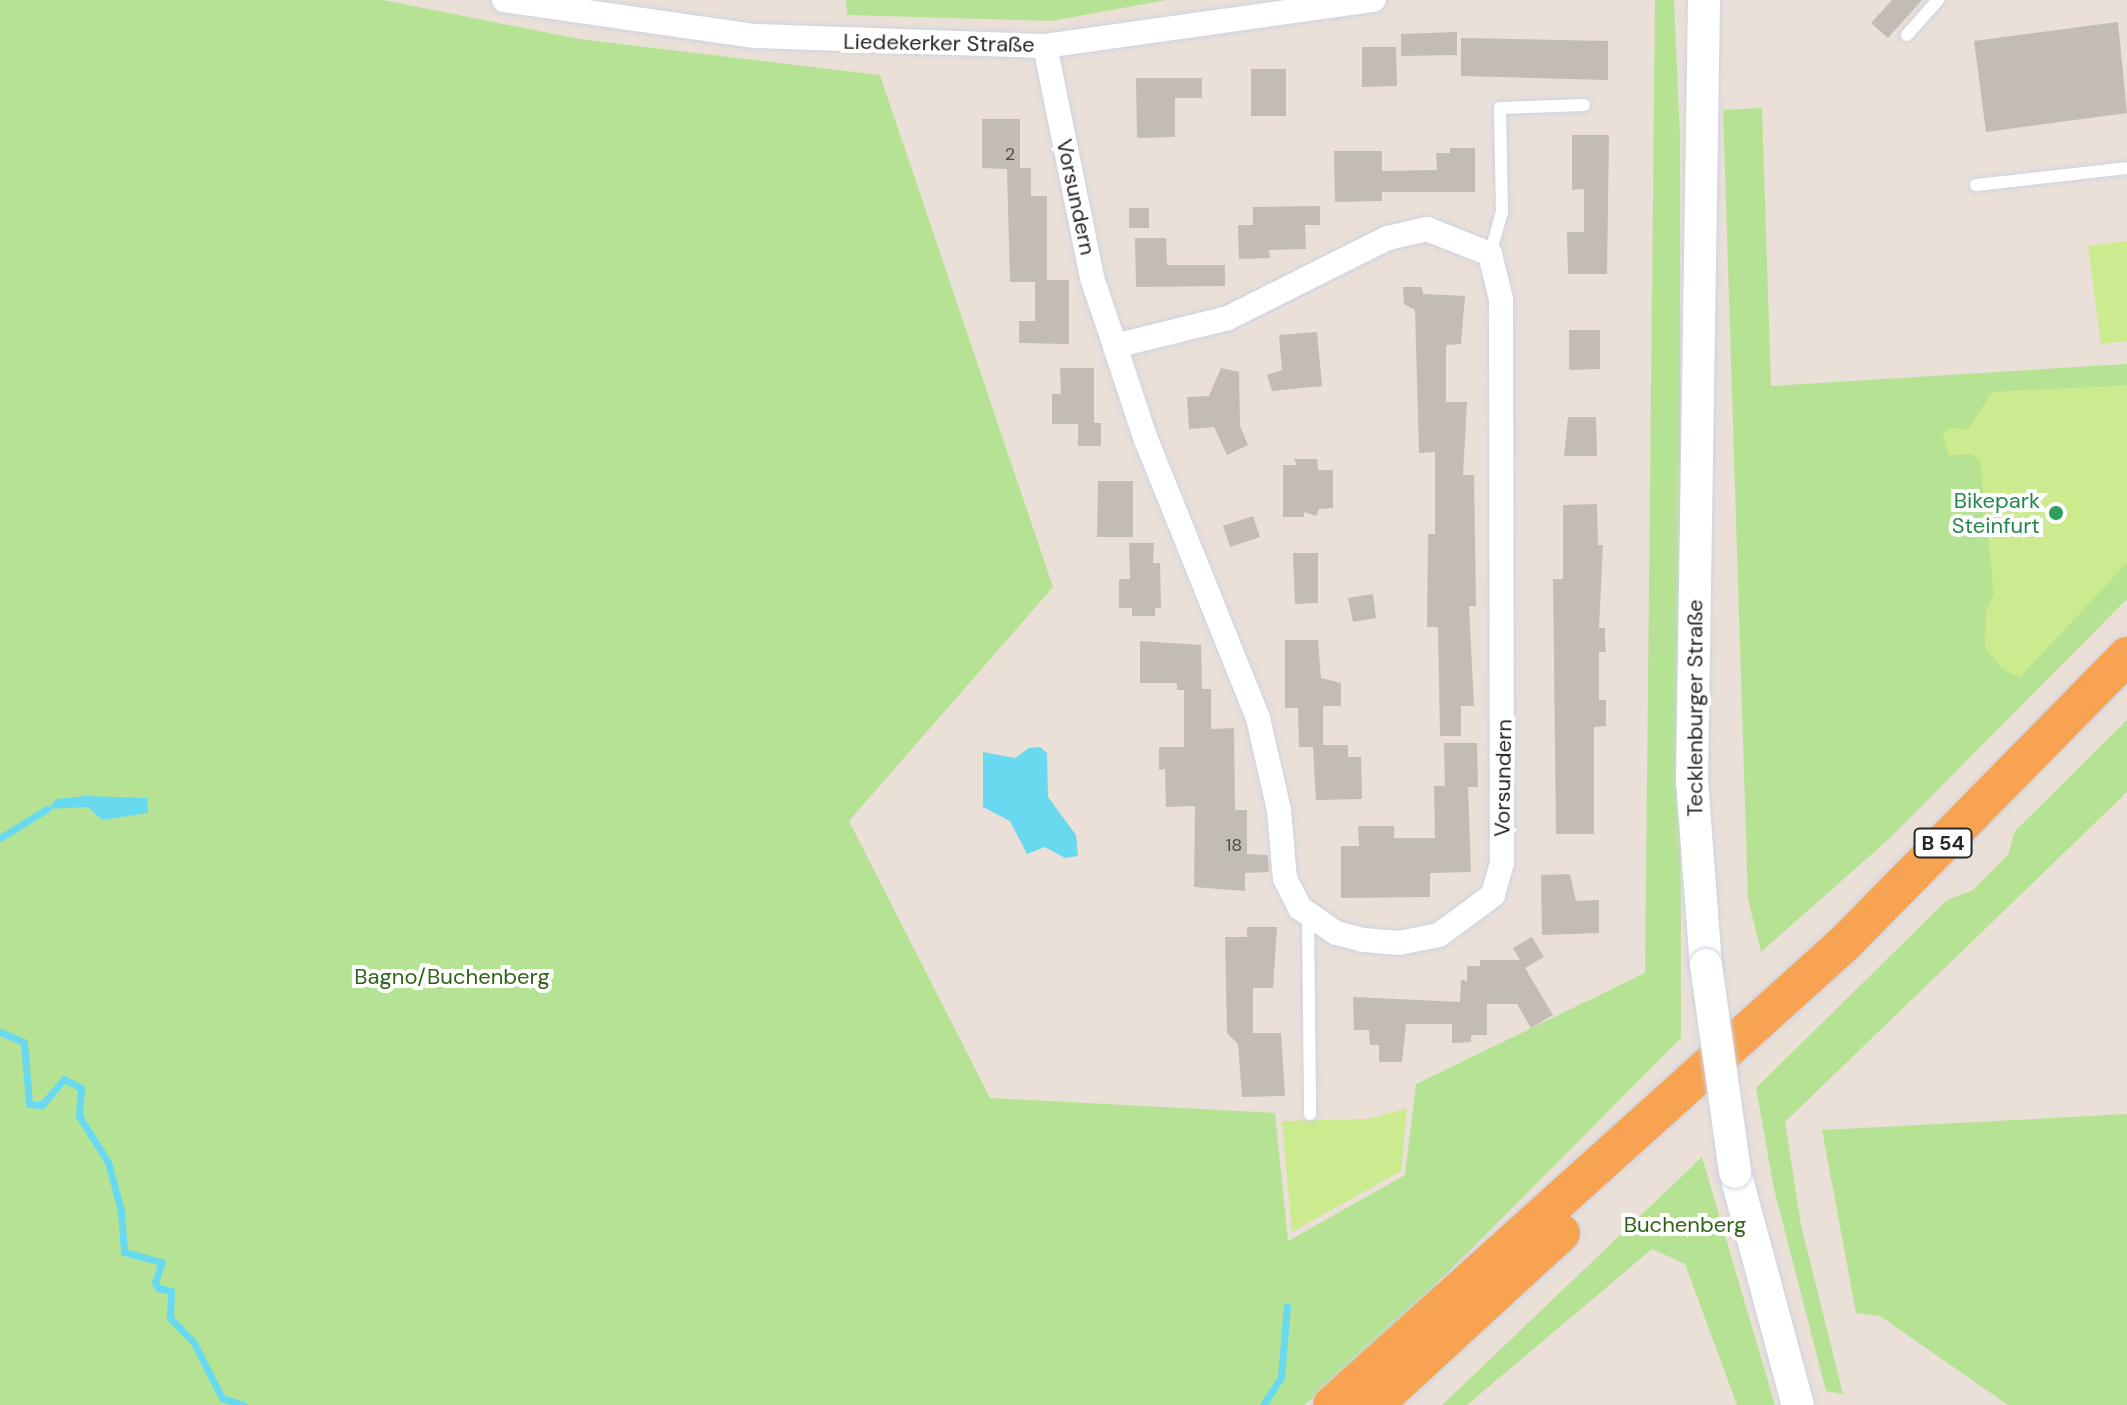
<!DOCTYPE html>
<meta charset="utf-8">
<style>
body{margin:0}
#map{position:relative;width:2127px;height:1405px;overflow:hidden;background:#eae0d8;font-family:"DM Sans",sans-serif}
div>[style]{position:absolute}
.green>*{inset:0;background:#b6e393}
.pitch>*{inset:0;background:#ccea8e}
.water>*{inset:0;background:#68d9ef}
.stream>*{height:7px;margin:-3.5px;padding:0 3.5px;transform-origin:3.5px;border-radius:3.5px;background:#68d9ef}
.building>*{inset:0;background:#c2bcb4}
.roads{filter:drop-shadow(0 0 2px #cdd3e1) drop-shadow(0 0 2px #cdd3e1)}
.service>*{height:12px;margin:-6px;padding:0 6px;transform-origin:6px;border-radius:6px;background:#fff}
.minor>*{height:24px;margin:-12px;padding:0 12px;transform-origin:12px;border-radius:12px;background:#fff}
.secondary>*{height:32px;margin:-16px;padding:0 16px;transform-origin:16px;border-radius:16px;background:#fff}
.trunk>*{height:38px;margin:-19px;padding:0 19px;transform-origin:19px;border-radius:19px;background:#f8a352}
.bridges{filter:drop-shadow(0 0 2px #cdd3e1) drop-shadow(0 0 2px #cdd3e1)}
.secondary-bridge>*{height:32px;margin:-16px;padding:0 16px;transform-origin:16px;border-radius:16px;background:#fff}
.dots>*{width:22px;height:22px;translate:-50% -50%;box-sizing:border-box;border:4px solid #fff;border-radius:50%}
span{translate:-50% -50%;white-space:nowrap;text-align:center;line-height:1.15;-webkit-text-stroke:8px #fff;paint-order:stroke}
.number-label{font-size:18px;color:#4e4c4a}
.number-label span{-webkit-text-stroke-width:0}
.shield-label span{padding:2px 6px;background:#fff;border:2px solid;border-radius:6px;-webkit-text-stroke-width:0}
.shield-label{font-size:20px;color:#272727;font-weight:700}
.street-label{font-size:22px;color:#272727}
.leisure-label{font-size:22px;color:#27864d}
.right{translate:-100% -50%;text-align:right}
.park-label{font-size:22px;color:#2f6318}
</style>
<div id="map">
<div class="green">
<div style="clip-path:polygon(0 0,383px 0,579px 39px,880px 75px,1053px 587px,849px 821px,990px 1098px,1275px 1113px,1288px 1241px,1405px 1175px,1416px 1084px,1645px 973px,1655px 0,1674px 0,1680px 138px,1681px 1038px,1383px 1338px,1304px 1405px,0 1405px)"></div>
<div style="clip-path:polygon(846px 0,1167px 0,1051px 21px,847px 15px)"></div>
<div style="clip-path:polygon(1762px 108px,1771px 386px,2127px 364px,2127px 599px,1890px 838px,1761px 952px,1748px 899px,1723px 110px)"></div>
<div style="clip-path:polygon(2127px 720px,2127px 792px,1785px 1122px,1801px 1225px,1843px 1394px,1826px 1391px,1774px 1189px,1756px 1088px,1947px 900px,1973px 890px,2008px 855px,2015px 831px)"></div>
<div style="clip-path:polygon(2127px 1114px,2127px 1405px,2008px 1405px,1880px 1316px,1856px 1313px,1822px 1130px)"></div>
<div style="clip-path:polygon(1702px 1157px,1775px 1405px,1737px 1405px,1685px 1264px,1652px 1249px,1467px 1405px,1442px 1405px)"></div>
</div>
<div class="pitch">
<div style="clip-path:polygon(2127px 241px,2127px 341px,2101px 344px,2088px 246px)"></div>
<div style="clip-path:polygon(2127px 385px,2127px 563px,2020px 677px,2003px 670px,1985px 647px,1986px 611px,1994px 594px,1980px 462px,1972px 454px,1949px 455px,1943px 435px,1950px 428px,1968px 429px,1992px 392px)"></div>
<div style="clip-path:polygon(1407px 1108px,1401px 1171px,1292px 1232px,1282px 1121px,1369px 1119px)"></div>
</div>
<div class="water">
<div style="clip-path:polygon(1029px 748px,1040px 747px,1047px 753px,1048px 797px,1076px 835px,1078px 856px,1065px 858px,1045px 847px,1027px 854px,1010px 821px,983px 807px,983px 752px,1015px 758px)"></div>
<div style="clip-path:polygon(86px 796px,147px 798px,148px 813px,102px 820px,88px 807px,49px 809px,56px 799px)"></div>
</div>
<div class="stream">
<div style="left:0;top:838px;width:55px;rotate:-31.7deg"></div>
<div style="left:0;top:1032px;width:26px;rotate:23deg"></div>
<div style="left:24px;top:1042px;width:62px;rotate:85.4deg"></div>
<div style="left:29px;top:1104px;width:13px;rotate:4deg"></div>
<div style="left:42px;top:1105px;width:34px;rotate:-50deg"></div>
<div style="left:64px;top:1079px;width:19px;rotate:28deg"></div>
<div style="left:81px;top:1088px;width:28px;rotate:94deg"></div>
<div style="left:79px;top:1116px;width:54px;rotate:57.8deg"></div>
<div style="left:108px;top:1162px;width:51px;rotate:75.1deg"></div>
<div style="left:121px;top:1211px;width:41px;rotate:85.8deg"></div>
<div style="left:124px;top:1252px;width:39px;rotate:15deg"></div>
<div style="left:162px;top:1262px;width:21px;rotate:109deg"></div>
<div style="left:155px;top:1282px;width:7px;rotate:63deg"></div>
<div style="left:158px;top:1288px;width:13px;rotate:13deg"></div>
<div style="left:171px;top:1291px;width:27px;rotate:92deg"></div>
<div style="left:170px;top:1318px;width:35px;rotate:46deg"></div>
<div style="left:194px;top:1343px;width:62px;rotate:63deg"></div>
<div style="left:222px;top:1398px;width:23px;rotate:18deg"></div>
<div style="left:1263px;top:1405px;width:33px;rotate:-57deg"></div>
<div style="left:1281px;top:1377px;width:71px;rotate:-85.2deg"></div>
</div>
<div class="building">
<div style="clip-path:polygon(1892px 0,1922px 0,1888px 38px,1871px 23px)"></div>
<div style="clip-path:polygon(2118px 22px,2127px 113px,1986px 132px,1974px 41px)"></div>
<div style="clip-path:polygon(1457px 32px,1457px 55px,1401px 56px,1401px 34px)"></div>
<div style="clip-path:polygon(1461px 38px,1608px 41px,1608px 80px,1461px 76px)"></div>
<div style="clip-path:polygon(1362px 47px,1396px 47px,1397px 86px,1362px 87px)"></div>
<div style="clip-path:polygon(1251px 69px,1286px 69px,1286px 116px,1251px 116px)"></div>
<div style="clip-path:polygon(1136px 78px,1202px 78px,1202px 98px,1175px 98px,1175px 137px,1137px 138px)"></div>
<div style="clip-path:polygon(982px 119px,1020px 119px,1020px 168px,1031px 168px,1031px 196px,1047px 196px,1047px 280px,1069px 280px,1069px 344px,1019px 343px,1019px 321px,1035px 321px,1035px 282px,1010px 282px,1007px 169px,982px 168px)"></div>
<div style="clip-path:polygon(1572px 135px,1609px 135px,1607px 274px,1568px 274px,1567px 232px,1584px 232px,1584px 189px,1572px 190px)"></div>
<div style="clip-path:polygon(1450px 148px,1475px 148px,1475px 192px,1382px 192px,1382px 201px,1335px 202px,1334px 151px,1382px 151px,1382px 171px,1437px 170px,1436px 153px,1450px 153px)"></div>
<div style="clip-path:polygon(1320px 206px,1320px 225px,1305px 225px,1306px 249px,1269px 250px,1270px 258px,1239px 259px,1238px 225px,1253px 225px,1253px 207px)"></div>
<div style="clip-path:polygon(1129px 208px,1149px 208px,1149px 228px,1129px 228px)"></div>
<div style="clip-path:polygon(1135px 238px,1166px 238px,1167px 265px,1225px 265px,1225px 286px,1136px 287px)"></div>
<div style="clip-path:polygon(1403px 287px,1422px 287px,1423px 294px,1465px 296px,1461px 344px,1446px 345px,1446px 402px,1467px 402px,1463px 475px,1474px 475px,1476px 606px,1469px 606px,1474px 706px,1461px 706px,1461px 736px,1440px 736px,1438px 627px,1427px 627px,1428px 534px,1435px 534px,1435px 452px,1419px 453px,1415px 310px,1404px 304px)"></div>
<div style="clip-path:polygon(1569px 330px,1600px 330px,1600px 369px,1569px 370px)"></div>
<div style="clip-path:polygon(1317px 332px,1322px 386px,1272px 391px,1267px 375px,1282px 370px,1279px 335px)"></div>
<div style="clip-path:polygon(1060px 368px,1094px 368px,1094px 423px,1101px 423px,1101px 446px,1078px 446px,1078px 424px,1052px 424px,1052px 394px,1061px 394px)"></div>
<div style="clip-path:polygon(1221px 368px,1239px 372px,1240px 426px,1248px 445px,1227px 455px,1214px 427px,1189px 429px,1187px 397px,1209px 396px)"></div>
<div style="clip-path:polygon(1568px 417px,1596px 417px,1597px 456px,1564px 456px)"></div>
<div style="clip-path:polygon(1294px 459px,1317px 459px,1318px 470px,1333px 470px,1333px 508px,1319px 509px,1316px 516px,1304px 512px,1304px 517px,1283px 517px,1283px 465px,1297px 465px)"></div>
<div style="clip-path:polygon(1098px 481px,1133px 481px,1133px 537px,1097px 537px)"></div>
<div style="clip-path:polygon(1597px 504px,1598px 545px,1603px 545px,1599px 628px,1605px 628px,1605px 640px,1606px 652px,1599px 652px,1599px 700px,1606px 700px,1606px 726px,1594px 727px,1594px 834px,1556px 834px,1553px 579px,1563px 579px,1563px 505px)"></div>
<div style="clip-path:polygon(1253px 516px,1260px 537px,1230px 547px,1223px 526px)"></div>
<div style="clip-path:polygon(1129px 543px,1154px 543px,1153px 563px,1160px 563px,1161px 608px,1155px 608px,1155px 616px,1132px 616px,1132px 608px,1119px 608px,1119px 579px,1130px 579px)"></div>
<div style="clip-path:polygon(1293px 553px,1318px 553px,1318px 603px,1295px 604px)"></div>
<div style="clip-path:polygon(1373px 594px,1376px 618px,1353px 622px,1348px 598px)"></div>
<div style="clip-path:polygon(1285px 640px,1318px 640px,1321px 678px,1341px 683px,1341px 706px,1323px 706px,1323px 745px,1348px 745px,1348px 757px,1361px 757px,1362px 799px,1316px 800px,1313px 747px,1299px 747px,1298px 708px,1285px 708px)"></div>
<div style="clip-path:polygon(1140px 641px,1201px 645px,1202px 689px,1211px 689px,1211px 729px,1234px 728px,1235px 810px,1247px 810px,1247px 854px,1268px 855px,1269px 872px,1245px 873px,1245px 891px,1194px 887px,1195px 806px,1166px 807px,1165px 769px,1159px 770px,1159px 747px,1184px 747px,1184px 690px,1177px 690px,1177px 683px,1140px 683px)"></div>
<div style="clip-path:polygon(1444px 743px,1477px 743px,1478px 787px,1468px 787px,1471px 872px,1430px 873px,1430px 897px,1341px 898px,1341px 846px,1359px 846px,1358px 826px,1394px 826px,1394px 838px,1435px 838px,1434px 786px,1445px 786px)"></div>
<div style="clip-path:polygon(1570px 874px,1576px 901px,1599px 900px,1599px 933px,1542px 935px,1541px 875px)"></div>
<div style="clip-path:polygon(1247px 927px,1277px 927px,1273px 988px,1253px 988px,1253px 1033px,1281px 1033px,1285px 1096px,1242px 1097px,1238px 1044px,1227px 1033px,1225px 937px,1247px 937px)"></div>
<div style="clip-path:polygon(1532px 937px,1544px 957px,1525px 968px,1553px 1015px,1531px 1028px,1517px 1004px,1487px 1004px,1487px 1035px,1471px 1035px,1471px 1042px,1452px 1043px,1452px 1024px,1406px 1024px,1402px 1062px,1379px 1062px,1379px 1045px,1370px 1045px,1369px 1030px,1354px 1030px,1353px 997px,1460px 1002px,1461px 980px,1467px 981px,1467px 966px,1480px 966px,1480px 960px,1520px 960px,1513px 948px)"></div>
</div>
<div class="roads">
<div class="service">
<div style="left:1907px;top:35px;width:47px;rotate:-48.5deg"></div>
<div style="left:1976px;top:185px;width:152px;rotate:-6.4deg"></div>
<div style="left:1490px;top:254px;width:44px;rotate:-74.1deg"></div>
<div style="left:1502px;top:212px;width:104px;rotate:-91.1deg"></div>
<div style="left:1500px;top:108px;width:84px;rotate:-2deg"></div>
<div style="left:1308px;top:914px;width:200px;rotate:89.4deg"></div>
</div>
<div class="minor">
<div style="left:504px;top:0;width:254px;rotate:8.2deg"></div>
<div style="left:755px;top:36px;width:290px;rotate:2deg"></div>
<div style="left:1045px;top:46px;width:332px;rotate:-8deg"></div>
<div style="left:1045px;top:46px;width:237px;rotate:78.5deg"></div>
<div style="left:1092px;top:278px;width:72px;rotate:71.3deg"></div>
<div style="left:1115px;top:346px;width:116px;rotate:-13.9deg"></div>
<div style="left:1228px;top:318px;width:179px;rotate:-26.6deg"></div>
<div style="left:1388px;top:238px;width:40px;rotate:-13deg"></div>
<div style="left:1427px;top:229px;width:68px;rotate:21.6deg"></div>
<div style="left:1490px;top:254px;width:46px;rotate:76.3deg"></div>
<div style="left:1501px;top:299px;width:564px;rotate:89.9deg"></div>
<div style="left:1502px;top:863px;width:33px;rotate:106deg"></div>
<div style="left:1493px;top:895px;width:67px;rotate:143.5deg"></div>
<div style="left:1439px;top:935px;width:41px;rotate:168.7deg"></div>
<div style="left:1399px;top:943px;width:36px;rotate:-175deg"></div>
<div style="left:1363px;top:940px;width:28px;rotate:-165deg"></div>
<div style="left:1336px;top:933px;width:44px;rotate:-145.2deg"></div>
<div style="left:1300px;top:908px;width:33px;rotate:-117deg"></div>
<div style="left:1285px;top:879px;width:69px;rotate:-95deg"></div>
<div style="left:1279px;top:810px;width:94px;rotate:-102.9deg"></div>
<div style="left:1258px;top:718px;width:300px;rotate:-111.9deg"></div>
<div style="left:1146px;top:440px;width:99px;rotate:-108.3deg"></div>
</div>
<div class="secondary">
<div style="left:1704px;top:0;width:780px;rotate:90.88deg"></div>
<div style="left:1692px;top:780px;width:186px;rotate:85.7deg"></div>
<div style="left:1735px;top:1172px;width:241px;rotate:74.9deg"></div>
</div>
<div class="trunk">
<div style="left:1332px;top:1405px;width:689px;rotate:-42deg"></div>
<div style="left:1844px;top:944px;width:404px;rotate:-45.5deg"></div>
<div style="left:1374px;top:1405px;width:254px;rotate:-42.6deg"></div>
</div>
</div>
<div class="bridges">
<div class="secondary-bridge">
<div style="left:1706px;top:965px;width:209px;rotate:82deg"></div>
</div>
</div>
<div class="dots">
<div style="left:2056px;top:513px;background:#2e9e5b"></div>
</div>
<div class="number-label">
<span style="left:1010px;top:154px">2</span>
<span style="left:1234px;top:845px">18</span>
</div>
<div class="shield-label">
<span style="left:1943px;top:843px">B 54</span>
</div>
<div class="street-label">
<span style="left:939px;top:43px;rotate:1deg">Liedekerker Straße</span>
<span style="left:1076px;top:197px;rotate:78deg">Vorsundern</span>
<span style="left:1695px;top:708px;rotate:-90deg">Tecklenburger Straße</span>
<span style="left:1503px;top:778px;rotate:-89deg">Vorsundern</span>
</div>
<div class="leisure-label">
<span class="right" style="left:2040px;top:513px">Bikepark<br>Steinfurt</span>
</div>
<div class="park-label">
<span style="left:452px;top:977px">Bagno/Buchenberg</span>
<span style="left:1685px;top:1225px">Buchenberg</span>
</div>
</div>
